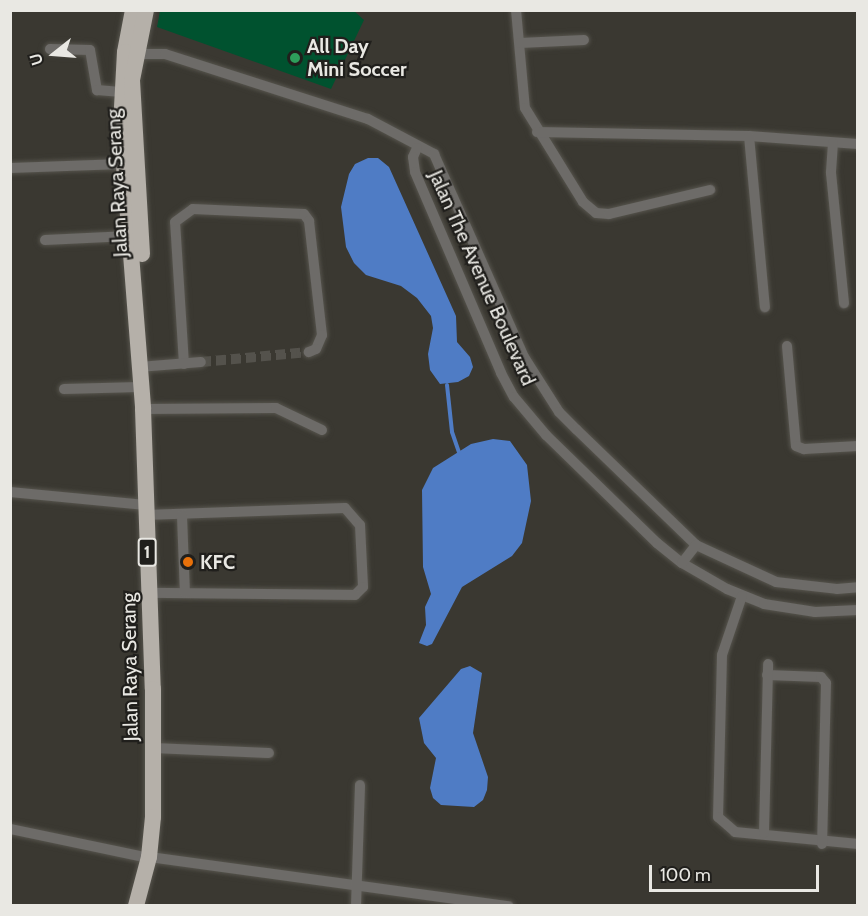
<!DOCTYPE html>
<style>
body{margin:0}
#map{position:relative;width:868px;height:916px;overflow:hidden;background:#3a3831;font-family:Cabin,sans-serif}
div>[style]{position:absolute}
.green>*{inset:0;background:#00522f}
.water>*{inset:0;background:#4f7cc5}
.stream>*{height:4px;margin:-2px;padding:0 2px;transform-origin:2px;border-radius:2px;background:#4f7cc5}
.minor-tunnel>*{height:10px;margin-top:-5px;transform-origin:0;background:repeating-linear-gradient(90deg,#54524c 0 10px,transparent 0 15px)}
.roads{filter:drop-shadow(0 0 2px #56544d) drop-shadow(0 0 2px #56544d)}
.minor>*{height:10px;margin:-5px;padding:0 5px;transform-origin:5px;border-radius:5px;background:#6d6b68}
.highway>*{height:16px;margin:-8px;padding:0 8px;transform-origin:8px;border-radius:8px;background:#b5b0a9}
.dots>*{width:16px;height:16px;translate:-50% -50%;box-sizing:border-box;border:3px solid #201f1c;border-radius:50%}
span{translate:-50% -50%;white-space:nowrap;text-align:center;line-height:1.15;-webkit-text-stroke:4.5px #201f1c;paint-order:stroke}
.shield-label span{padding:2px 4px;background:#201f1c;border:2px solid;border-radius:4px;-webkit-text-stroke-width:0}
.shield-label{font-size:18px;color:#e9e8e3;font-weight:700}
.poi-label{font-size:20px;color:#e9e8e3;font-weight:700}
.left{translate:0 -50%;text-align:left}
.street-label{font-size:20px;color:#e9e8e3}
.frame{position:absolute;inset:0;border:12px solid #e9e8e3;pointer-events:none}
.north{position:absolute;left:24px;top:24px;width:60px;height:60px;-webkit-text-stroke:4px #201f1c;paint-order:stroke;rotate:253deg;font-size:16px;font-weight:700;line-height:24px;text-align:center;color:#e9e8e3}
.north::after{content:'';display:block;margin:auto;width:21px;height:27px;background:#e9e8e3;clip-path:polygon(50% 0,100% 100%,50% 72%,0 100%)}
.scale{position:absolute;left:649px;top:865px;width:170px;height:27px;box-sizing:border-box;border:3px solid #e9e8e3;border-top:0;padding-left:8px;font-size:18px;line-height:21px;white-space:nowrap;color:#e9e8e3;-webkit-text-stroke:4px #201f1c;paint-order:stroke}
</style>
<div id="map">
<div class="green">
<div style="clip-path:polygon(160px 11px,353px 10px,364px 20px,331px 89px,157px 27px)"></div>
</div>
<div class="water">
<div style="clip-path:polygon(368px 158px,378px 158px,389px 167px,456px 316px,457px 342px,470px 357px,473px 367px,469px 376px,458px 382px,440px 384px,430px 370px,428px 354px,433px 328px,431px 316px,417px 298px,401px 286px,366px 275px,354px 263px,346px 247px,341px 207px,349px 174px,355px 164px)"></div>
<div style="clip-path:polygon(493px 439px,510px 441px,527px 465px,531px 501px,522px 543px,512px 556px,462px 587px,432px 644px,427px 646px,419px 643px,426px 625px,425px 607px,431px 594px,423px 567px,422px 490px,433px 468px,471px 444px)"></div>
<div style="clip-path:polygon(470px 666px,482px 673px,473px 733px,488px 777px,487px 790px,483px 800px,474px 807px,441px 805px,433px 798px,430px 788px,436px 758px,424px 743px,419px 718px,461px 669px)"></div>
</div>
<div class="stream">
<div style="left:447px;top:385px;width:47px;rotate:83.9deg"></div>
<div style="left:452px;top:432px;width:21px;rotate:71deg"></div>
</div>
<div class="minor-tunnel">
<div style="left:201px;top:362px;width:108px;rotate:-5.3deg"></div>
</div>
<div class="roads">
<div class="minor">
<div style="left:516px;top:10px;width:98px;rotate:84.8deg"></div>
<div style="left:525px;top:108px;width:110px;rotate:58.3deg"></div>
<div style="left:583px;top:202px;width:17px;rotate:40deg"></div>
<div style="left:596px;top:213px;width:13px;rotate:4deg"></div>
<div style="left:609px;top:214px;width:104px;rotate:-13.4deg"></div>
<div style="left:520px;top:43px;width:64px;rotate:-2.7deg"></div>
<div style="left:50px;top:49px;width:40px;rotate:1.4deg"></div>
<div style="left:90px;top:50px;width:41px;rotate:80.1deg"></div>
<div style="left:97px;top:90px;width:24px;rotate:5deg"></div>
<div style="left:132px;top:54px;width:33px"></div>
<div style="left:165px;top:54px;width:213px;rotate:17.8deg"></div>
<div style="left:368px;top:119px;width:75px;rotate:27.9deg"></div>
<div style="left:434px;top:154px;width:222px;rotate:66.1deg"></div>
<div style="left:524px;top:357px;width:65px;rotate:57.5deg"></div>
<div style="left:559px;top:412px;width:25px;rotate:45deg"></div>
<div style="left:577px;top:430px;width:165px;rotate:44deg"></div>
<div style="left:696px;top:545px;width:88px;rotate:24.8deg"></div>
<div style="left:776px;top:582px;width:61px;rotate:6.5deg"></div>
<div style="left:837px;top:589px;width:21px;rotate:-5deg"></div>
<div style="left:537px;top:132px;width:212px;rotate:1.1deg"></div>
<div style="left:749px;top:136px;width:109px;rotate:4.2deg"></div>
<div style="left:749px;top:136px;width:172px;rotate:84.7deg"></div>
<div style="left:833px;top:143px;width:30px;rotate:94deg"></div>
<div style="left:831px;top:173px;width:131px;rotate:84.3deg"></div>
<div style="left:417px;top:148px;width:10px;rotate:114deg"></div>
<div style="left:413px;top:157px;width:15px;rotate:82deg"></div>
<div style="left:415px;top:172px;width:219px;rotate:66.8deg"></div>
<div style="left:501px;top:373px;width:27px;rotate:62deg"></div>
<div style="left:514px;top:397px;width:50px;rotate:49.9deg"></div>
<div style="left:546px;top:435px;width:155px;rotate:44.2deg"></div>
<div style="left:657px;top:543px;width:32px;rotate:39deg"></div>
<div style="left:682px;top:563px;width:52px;rotate:30deg"></div>
<div style="left:727px;top:589px;width:40px;rotate:22deg"></div>
<div style="left:764px;top:604px;width:52px;rotate:8.9deg"></div>
<div style="left:815px;top:612px;width:43px;rotate:-2.7deg"></div>
<div style="left:10px;top:168px;width:113px;rotate:-2deg"></div>
<div style="left:45px;top:240px;width:84px;rotate:-2.7deg"></div>
<div style="left:787px;top:346px;width:100px;rotate:84.9deg"></div>
<div style="left:796px;top:446px;width:9px;rotate:21deg"></div>
<div style="left:804px;top:449px;width:54px;rotate:-3.2deg"></div>
<div style="left:184px;top:364px;width:142px;rotate:-93.6deg"></div>
<div style="left:175px;top:222px;width:22px;rotate:-36deg"></div>
<div style="left:193px;top:209px;width:111px;rotate:2.6deg"></div>
<div style="left:304px;top:214px;width:9px;rotate:54deg"></div>
<div style="left:309px;top:221px;width:115px;rotate:83.5deg"></div>
<div style="left:322px;top:335px;width:15px;rotate:113deg"></div>
<div style="left:316px;top:349px;width:8px;rotate:157deg"></div>
<div style="left:139px;top:367px;width:62px;rotate:-4.6deg"></div>
<div style="left:64px;top:389px;width:76px;rotate:-1.5deg"></div>
<div style="left:143px;top:409px;width:133px;rotate:-0.4deg"></div>
<div style="left:276px;top:408px;width:51px;rotate:25.6deg"></div>
<div style="left:10px;top:492px;width:136px;rotate:5.5deg"></div>
<div style="left:145px;top:515px;width:200px;rotate:-2deg"></div>
<div style="left:345px;top:508px;width:23px;rotate:49deg"></div>
<div style="left:360px;top:525px;width:62px;rotate:87.2deg"></div>
<div style="left:363px;top:587px;width:11px;rotate:135deg"></div>
<div style="left:355px;top:595px;width:205px;rotate:-179.4deg"></div>
<div style="left:182px;top:516px;width:77px;rotate:87.8deg"></div>
<div style="left:682px;top:563px;width:23px;rotate:-52deg"></div>
<div style="left:742px;top:596px;width:62px;rotate:108.7deg"></div>
<div style="left:722px;top:655px;width:162px;rotate:91.4deg"></div>
<div style="left:718px;top:817px;width:23px;rotate:41deg"></div>
<div style="left:735px;top:832px;width:124px;rotate:5.6deg"></div>
<div style="left:767px;top:675px;width:54px;rotate:2.1deg"></div>
<div style="left:821px;top:677px;width:8px;rotate:50deg"></div>
<div style="left:826px;top:683px;width:161px;rotate:91.4deg"></div>
<div style="left:153px;top:748px;width:116px;rotate:2.5deg"></div>
<div style="left:10px;top:829px;width:132px;rotate:11.8deg"></div>
<div style="left:764px;top:833px;width:169px;rotate:-88.6deg"></div>
<div style="left:149px;top:857px;width:363px;rotate:7.8deg"></div>
<div style="left:356px;top:906px;width:121px;rotate:-88.1deg"></div>
</div>
<div class="highway">
<div style="left:133px;top:10px;width:43px;rotate:100.8deg"></div>
<div style="left:125px;top:52px;width:75px;rotate:93.1deg"></div>
<div style="left:121px;top:127px;width:283px;rotate:85.5deg"></div>
<div style="left:143px;top:409px;width:280px;rotate:88deg"></div>
<div style="left:153px;top:689px;width:128px;rotate:90deg"></div>
<div style="left:153px;top:817px;width:40px;rotate:95.7deg"></div>
<div style="left:149px;top:857px;width:51px;rotate:104.9deg"></div>
<div style="left:142px;top:254px;width:174px;rotate:-93.3deg"></div>
<div style="left:132px;top:80px;width:71px;rotate:-78.7deg"></div>
</div>
</div>
<div class="dots">
<div style="left:295px;top:58px;background:#2e9e5b"></div>
<div style="left:188px;top:562px;background:#e8710a"></div>
</div>
<div class="shield-label">
<span style="left:147px;top:552px">1</span>
</div>
<div class="poi-label">
<span class="left" style="left:307px;top:58px">All Day<br>Mini Soccer</span>
<span class="left" style="left:200px;top:562px">KFC</span>
</div>
<div class="street-label">
<span style="left:117px;top:183px;rotate:-93deg">Jalan Raya Serang</span>
<span style="left:482px;top:278px;rotate:66deg">Jalan The Avenue Boulevard</span>
<span style="left:130px;top:667px;rotate:-91deg">Jalan Raya Serang</span>
</div>
<div class="frame"></div>
<div class="north">U</div>
<div class="scale">100 m</div>
</div>
